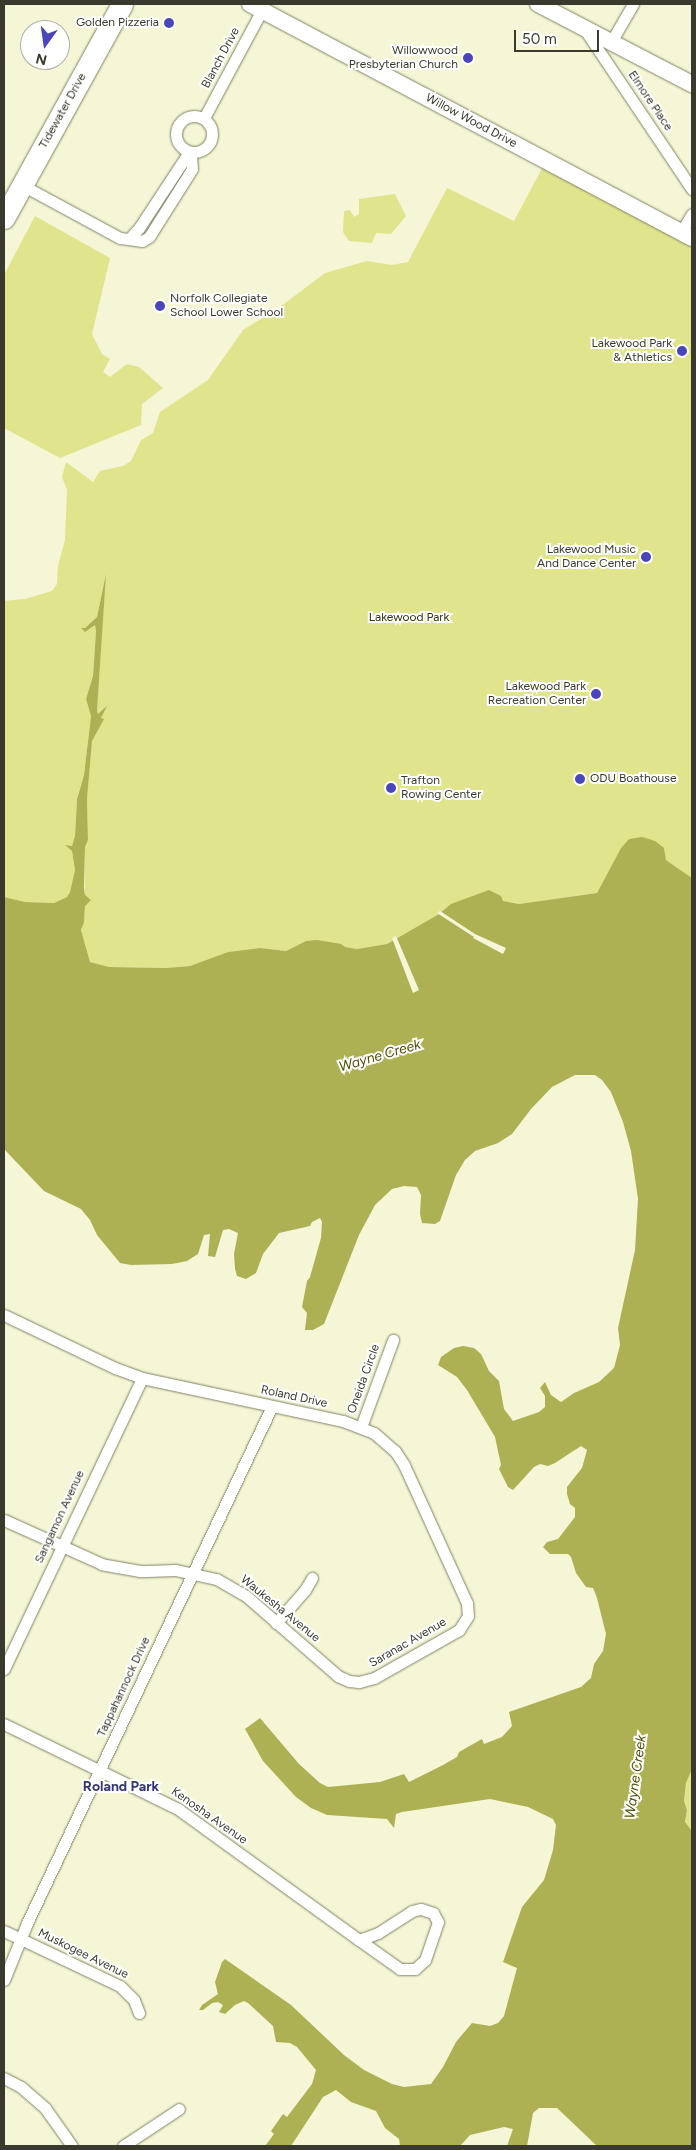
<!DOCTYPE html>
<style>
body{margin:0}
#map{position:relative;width:696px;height:2150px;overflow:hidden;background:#f4f6d5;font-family:Figtree,sans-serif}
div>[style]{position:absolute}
.green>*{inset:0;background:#e0e48c}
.water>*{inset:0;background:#adb154}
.pier>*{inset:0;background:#f4f6d5}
.roads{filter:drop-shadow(0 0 1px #818365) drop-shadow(0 0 1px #818365)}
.street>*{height:11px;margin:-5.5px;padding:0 5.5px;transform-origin:5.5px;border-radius:5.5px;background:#fff}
.street>.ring{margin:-5.5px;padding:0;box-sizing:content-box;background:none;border:11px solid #fff;border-radius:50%}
.secondary>*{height:16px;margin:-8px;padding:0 8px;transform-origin:8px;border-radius:8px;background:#fff}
.highway>*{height:21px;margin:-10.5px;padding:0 10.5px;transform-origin:10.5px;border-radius:10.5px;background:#fff}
.dots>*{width:14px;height:14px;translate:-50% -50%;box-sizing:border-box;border:2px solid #fff;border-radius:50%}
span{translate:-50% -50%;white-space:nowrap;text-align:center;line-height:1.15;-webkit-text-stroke:4px #fff;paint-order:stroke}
.poi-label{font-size:12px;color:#393a2d}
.right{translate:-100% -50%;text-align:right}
.left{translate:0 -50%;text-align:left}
.street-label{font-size:12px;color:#393a2d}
.park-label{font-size:12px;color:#32330a}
.water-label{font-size:14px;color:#4e4f06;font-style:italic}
.neighbourhood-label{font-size:14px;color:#353873;font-weight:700}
.frame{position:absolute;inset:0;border:5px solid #393a2d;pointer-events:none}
.north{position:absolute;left:20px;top:20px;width:50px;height:50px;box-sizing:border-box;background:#fff;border:1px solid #b0b0ab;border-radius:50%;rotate:194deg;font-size:14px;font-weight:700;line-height:20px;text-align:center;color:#393a2d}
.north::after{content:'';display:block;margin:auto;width:18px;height:22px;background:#4946bc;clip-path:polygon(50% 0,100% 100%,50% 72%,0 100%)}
.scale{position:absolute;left:514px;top:30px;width:85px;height:22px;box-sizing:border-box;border:2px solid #393a2d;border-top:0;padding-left:6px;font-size:15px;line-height:18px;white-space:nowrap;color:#393a2d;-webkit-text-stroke:4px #fff;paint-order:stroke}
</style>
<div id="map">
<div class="green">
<div style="clip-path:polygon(546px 161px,692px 238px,692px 878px,666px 860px,664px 848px,629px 839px,621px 848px,597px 893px,519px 904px,503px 901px,439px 914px,387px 944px,357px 949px,306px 941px,286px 951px,260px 948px,228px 952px,190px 966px,166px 968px,109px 967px,90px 962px,81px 930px,84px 923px,85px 906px,85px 847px,88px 840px,87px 799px,92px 740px,103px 719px,101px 718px,105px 708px,99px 715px,97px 711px,105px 580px,97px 617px,85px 628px,82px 628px,85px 631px,95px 625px,96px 631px,93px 676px,86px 699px,91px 716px,84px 775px,77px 798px,75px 836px,72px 846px,66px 845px,72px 851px,75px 870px,70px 892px,67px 897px,54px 903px,25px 902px,4px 897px,4px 601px,25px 599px,52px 591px,57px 584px,58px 566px,65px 540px,67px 490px,62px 477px,66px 462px,93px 482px,100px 471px,123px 466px,131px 461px,141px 440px,153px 433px,160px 412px,208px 380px,243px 330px,276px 310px,325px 273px,367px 261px,392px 265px,408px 262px,447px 188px,514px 221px)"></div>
<div style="clip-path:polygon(395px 194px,406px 216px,391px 234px,376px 233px,372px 243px,349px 241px,343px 232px,344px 211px,350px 210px,354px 217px,359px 214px,359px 199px)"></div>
<div style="clip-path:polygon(35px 216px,110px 258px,92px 334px,102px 354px,110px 359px,103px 372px,110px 377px,127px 364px,139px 367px,163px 388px,142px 404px,141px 425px,60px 458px,4px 428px,4px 275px)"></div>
<div style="clip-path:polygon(692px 1769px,692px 1831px,685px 1822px,687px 1810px,684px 1801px,686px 1783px)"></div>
</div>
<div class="water">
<div style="clip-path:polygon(106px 574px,97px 711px,98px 714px,107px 706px,101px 718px,104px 719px,92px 741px,87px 799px,88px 840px,85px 847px,84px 888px,85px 895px,91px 900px,85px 906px,84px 923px,81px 930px,90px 962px,109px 967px,166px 968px,190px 966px,228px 952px,260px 948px,286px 951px,306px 941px,317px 940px,341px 944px,345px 947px,357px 949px,387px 944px,439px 914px,451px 904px,489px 890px,501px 896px,503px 901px,519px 904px,597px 893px,621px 848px,629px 839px,642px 837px,655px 841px,664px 848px,666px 860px,692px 878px,692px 1769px,686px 1783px,684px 1801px,687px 1810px,685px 1822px,692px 1831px,692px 2146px,597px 2146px,557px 2108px,539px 2108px,533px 2113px,527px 2146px,507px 2146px,513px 2129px,504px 2127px,470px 2135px,460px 2146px,400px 2146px,399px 2139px,385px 2128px,376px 2111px,351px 2102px,336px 2090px,323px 2097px,291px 2146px,265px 2146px,274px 2134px,271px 2131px,283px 2114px,287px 2117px,312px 2084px,316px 2070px,297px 2047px,290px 2043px,276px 2042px,273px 2026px,248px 2003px,244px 2001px,235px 2005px,225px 2014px,219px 2012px,223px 2005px,218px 2002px,212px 2003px,203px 2010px,199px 2010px,202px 2005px,218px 1994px,215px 1982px,222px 1962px,225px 1959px,291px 2005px,344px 2055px,364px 2070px,392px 2084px,404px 2087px,431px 2084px,443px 2067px,456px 2042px,472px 2023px,490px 2026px,498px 2023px,504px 2016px,517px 1968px,503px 1962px,522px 1907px,544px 1880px,553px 1850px,556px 1825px,553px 1819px,528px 1807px,490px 1799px,402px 1812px,396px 1814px,394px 1828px,387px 1819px,327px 1815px,311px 1808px,296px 1797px,263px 1761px,245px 1729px,260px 1718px,299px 1764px,320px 1783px,328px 1787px,380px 1782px,404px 1774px,409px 1782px,443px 1765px,457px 1757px,459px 1752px,482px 1739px,484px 1744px,502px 1737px,512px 1726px,509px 1712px,581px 1687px,591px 1678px,594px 1664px,603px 1651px,606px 1634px,597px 1598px,593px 1588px,586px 1587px,576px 1573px,571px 1557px,568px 1554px,550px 1554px,543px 1547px,547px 1542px,558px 1539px,575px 1517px,575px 1508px,570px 1504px,567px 1494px,567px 1487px,582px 1468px,587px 1450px,581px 1446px,555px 1463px,548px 1466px,540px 1464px,534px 1467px,513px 1490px,508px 1487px,499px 1469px,501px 1465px,495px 1437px,467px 1390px,457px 1377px,438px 1365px,441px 1357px,454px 1348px,463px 1346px,474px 1348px,481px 1354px,489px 1371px,499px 1381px,504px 1409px,513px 1421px,539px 1412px,545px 1407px,545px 1396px,540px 1388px,545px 1382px,551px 1395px,561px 1402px,574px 1393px,599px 1382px,614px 1368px,620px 1345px,618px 1328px,635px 1250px,638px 1199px,631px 1151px,623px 1122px,611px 1092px,602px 1080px,595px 1075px,575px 1075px,552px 1087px,531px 1109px,512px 1134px,498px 1143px,475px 1151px,465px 1160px,456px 1175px,440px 1221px,435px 1224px,422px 1223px,420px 1214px,421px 1195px,417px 1187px,404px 1186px,392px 1189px,375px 1205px,359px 1235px,324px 1324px,313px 1330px,305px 1330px,307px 1313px,302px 1307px,307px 1281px,310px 1277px,321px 1238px,322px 1222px,320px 1218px,312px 1222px,310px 1226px,279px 1233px,263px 1254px,256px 1273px,246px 1279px,237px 1276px,235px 1269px,234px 1254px,238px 1233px,229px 1229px,223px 1230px,215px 1257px,208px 1256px,210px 1234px,204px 1235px,198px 1254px,187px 1261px,172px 1264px,131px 1265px,120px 1263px,97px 1235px,90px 1220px,81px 1209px,44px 1191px,4px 1149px,4px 897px,25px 902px,54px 903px,67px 897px,70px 892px,75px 870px,72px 851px,65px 845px,72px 846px,75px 836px,77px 799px,84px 775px,91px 716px,86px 699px,93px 676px,96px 631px,95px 625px,85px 632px,81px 628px,85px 628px,97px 617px)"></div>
</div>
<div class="pier">
<div style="clip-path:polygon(440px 911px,475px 934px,506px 948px,503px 954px,473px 938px,474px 937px,437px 913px)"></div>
<div style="clip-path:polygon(396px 936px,419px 990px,413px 993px,392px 938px)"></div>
</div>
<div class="roads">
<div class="street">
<div style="left:585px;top:30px;width:192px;rotate:56.1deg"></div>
<div style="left:611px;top:42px;width:44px;rotate:-59.9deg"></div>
<div class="ring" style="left:176px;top:116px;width:25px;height:25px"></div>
<div style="left:204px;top:118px;width:123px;rotate:-61.8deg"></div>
<div style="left:189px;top:152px;width:91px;rotate:123.3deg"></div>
<div style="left:139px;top:228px;width:15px;rotate:132deg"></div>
<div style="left:129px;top:239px;width:13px;rotate:9deg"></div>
<div style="left:142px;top:241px;width:8px;rotate:-30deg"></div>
<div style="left:149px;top:237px;width:80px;rotate:-57.7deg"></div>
<div style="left:192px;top:169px;width:16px;rotate:-94deg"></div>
<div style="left:22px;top:185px;width:111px;rotate:28.4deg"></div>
<div style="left:120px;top:238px;width:9px;rotate:6deg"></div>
<div style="left:681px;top:232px;width:21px;rotate:-59deg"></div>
<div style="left:4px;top:1315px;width:123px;rotate:25.5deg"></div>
<div style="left:115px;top:1368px;width:29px;rotate:20deg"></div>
<div style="left:142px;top:1378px;width:206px;rotate:12.1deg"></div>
<div style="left:343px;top:1421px;width:33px;rotate:21deg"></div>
<div style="left:374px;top:1433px;width:28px;rotate:41deg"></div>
<div style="left:395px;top:1451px;width:17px;rotate:57deg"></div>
<div style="left:404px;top:1465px;width:152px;rotate:65.5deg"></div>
<div style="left:467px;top:1603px;width:13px;rotate:86deg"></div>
<div style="left:468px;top:1616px;width:17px;rotate:123deg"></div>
<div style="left:459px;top:1630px;width:98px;rotate:150.5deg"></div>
<div style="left:374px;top:1678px;width:16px;rotate:165deg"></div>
<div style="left:359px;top:1682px;width:10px;rotate:-174deg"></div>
<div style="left:349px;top:1681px;width:12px;rotate:-156deg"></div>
<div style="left:338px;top:1676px;width:122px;rotate:-139deg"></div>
<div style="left:246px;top:1596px;width:34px;rotate:-150deg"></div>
<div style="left:216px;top:1579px;width:42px;rotate:-167.6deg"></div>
<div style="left:175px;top:1570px;width:35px;rotate:178deg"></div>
<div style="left:140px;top:1571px;width:39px;rotate:-170deg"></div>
<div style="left:102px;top:1564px;width:107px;rotate:-155.8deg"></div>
<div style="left:361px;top:1427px;width:93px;rotate:-69.8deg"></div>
<div style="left:276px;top:1623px;width:44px;rotate:-48.7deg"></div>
<div style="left:305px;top:1590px;width:14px;rotate:-60deg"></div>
<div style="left:4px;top:1669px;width:322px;rotate:-64.6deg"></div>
<div style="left:4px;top:1724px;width:194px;rotate:26deg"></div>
<div style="left:178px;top:1809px;width:223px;rotate:35.9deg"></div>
<div style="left:421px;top:1909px;width:13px;rotate:18deg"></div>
<div style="left:433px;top:1913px;width:10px;rotate:61deg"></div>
<div style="left:438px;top:1922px;width:40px;rotate:108.9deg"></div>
<div style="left:425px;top:1960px;width:13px;rotate:138deg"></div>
<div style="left:415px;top:1969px;width:15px;rotate:180deg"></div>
<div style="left:400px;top:1969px;width:50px;rotate:-144.7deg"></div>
<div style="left:359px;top:1940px;width:20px;rotate:-20deg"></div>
<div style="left:378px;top:1933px;width:40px;rotate:-32.9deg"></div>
<div style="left:412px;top:1911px;width:9px;rotate:-13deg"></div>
<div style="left:4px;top:1931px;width:128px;rotate:25.4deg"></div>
<div style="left:120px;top:1986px;width:20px;rotate:45deg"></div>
<div style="left:134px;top:2000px;width:14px;rotate:69deg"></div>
<div style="left:4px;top:1980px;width:61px;rotate:-68deg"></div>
<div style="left:27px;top:1923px;width:572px;rotate:-64.64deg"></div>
<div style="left:4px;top:2078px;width:19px;rotate:28deg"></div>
<div style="left:21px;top:2087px;width:32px;rotate:41deg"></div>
<div style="left:45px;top:2108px;width:47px;rotate:54.6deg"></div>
<div style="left:123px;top:2146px;width:67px;rotate:-33.5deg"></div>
</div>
<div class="secondary">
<div style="left:250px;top:4px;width:500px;rotate:27.9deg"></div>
<div style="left:538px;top:4px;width:174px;rotate:27.5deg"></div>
</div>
<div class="highway">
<div style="left:4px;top:218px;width:244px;rotate:-61.1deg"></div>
</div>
</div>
<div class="dots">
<div style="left:169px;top:23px;background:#4946bc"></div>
<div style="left:468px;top:58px;background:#4946bc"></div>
<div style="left:160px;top:306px;background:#4946bc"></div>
<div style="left:682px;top:351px;background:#4946bc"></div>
<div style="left:646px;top:557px;background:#4946bc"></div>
<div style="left:596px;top:694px;background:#4946bc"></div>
<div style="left:580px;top:779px;background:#4946bc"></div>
<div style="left:391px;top:788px;background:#4946bc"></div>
</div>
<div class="poi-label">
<span class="right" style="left:159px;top:23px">Golden Pizzeria</span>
<span class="right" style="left:458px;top:58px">Willowwood<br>Presbyterian Church</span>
<span class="left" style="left:170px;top:306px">Norfolk Collegiate<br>School Lower School</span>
<span class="right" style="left:672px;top:351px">Lakewood Park<br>&amp; Athletics</span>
<span class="right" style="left:636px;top:557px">Lakewood Music<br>And Dance Center</span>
<span class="right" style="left:586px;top:694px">Lakewood Park<br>Recreation Center</span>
<span class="left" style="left:590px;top:779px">ODU Boathouse</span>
<span class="left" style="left:401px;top:788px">Trafton<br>Rowing Center</span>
</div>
<div class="street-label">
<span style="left:221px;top:58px;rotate:-62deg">Blanch Drive</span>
<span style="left:650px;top:101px;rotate:56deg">Elmore Place</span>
<span style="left:63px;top:111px;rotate:-61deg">Tidewater Drive</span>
<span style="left:471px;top:121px;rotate:28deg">Willow Wood Drive</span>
<span style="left:364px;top:1379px;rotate:-70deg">Oneida Circle</span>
<span style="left:294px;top:1397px;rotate:12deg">Roland Drive</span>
<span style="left:60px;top:1517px;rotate:-65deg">Sangamon Avenue</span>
<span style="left:280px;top:1609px;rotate:39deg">Waukesha Avenue</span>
<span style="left:408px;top:1643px;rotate:-30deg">Saranac Avenue</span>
<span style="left:124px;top:1687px;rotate:-65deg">Tappahannock Drive</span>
<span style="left:209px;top:1816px;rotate:35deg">Kenosha Avenue</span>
<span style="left:83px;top:1954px;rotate:26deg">Muskogee Avenue</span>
</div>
<div class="park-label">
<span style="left:409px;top:618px">Lakewood Park</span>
</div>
<div class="water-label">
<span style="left:380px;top:1056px;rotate:-16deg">Wayne Creek</span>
<span style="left:636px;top:1777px;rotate:-82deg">Wayne Creek</span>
</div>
<div class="neighbourhood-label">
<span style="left:121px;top:1787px">Roland Park</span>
</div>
<div class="frame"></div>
<div class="north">N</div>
<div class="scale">50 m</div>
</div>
